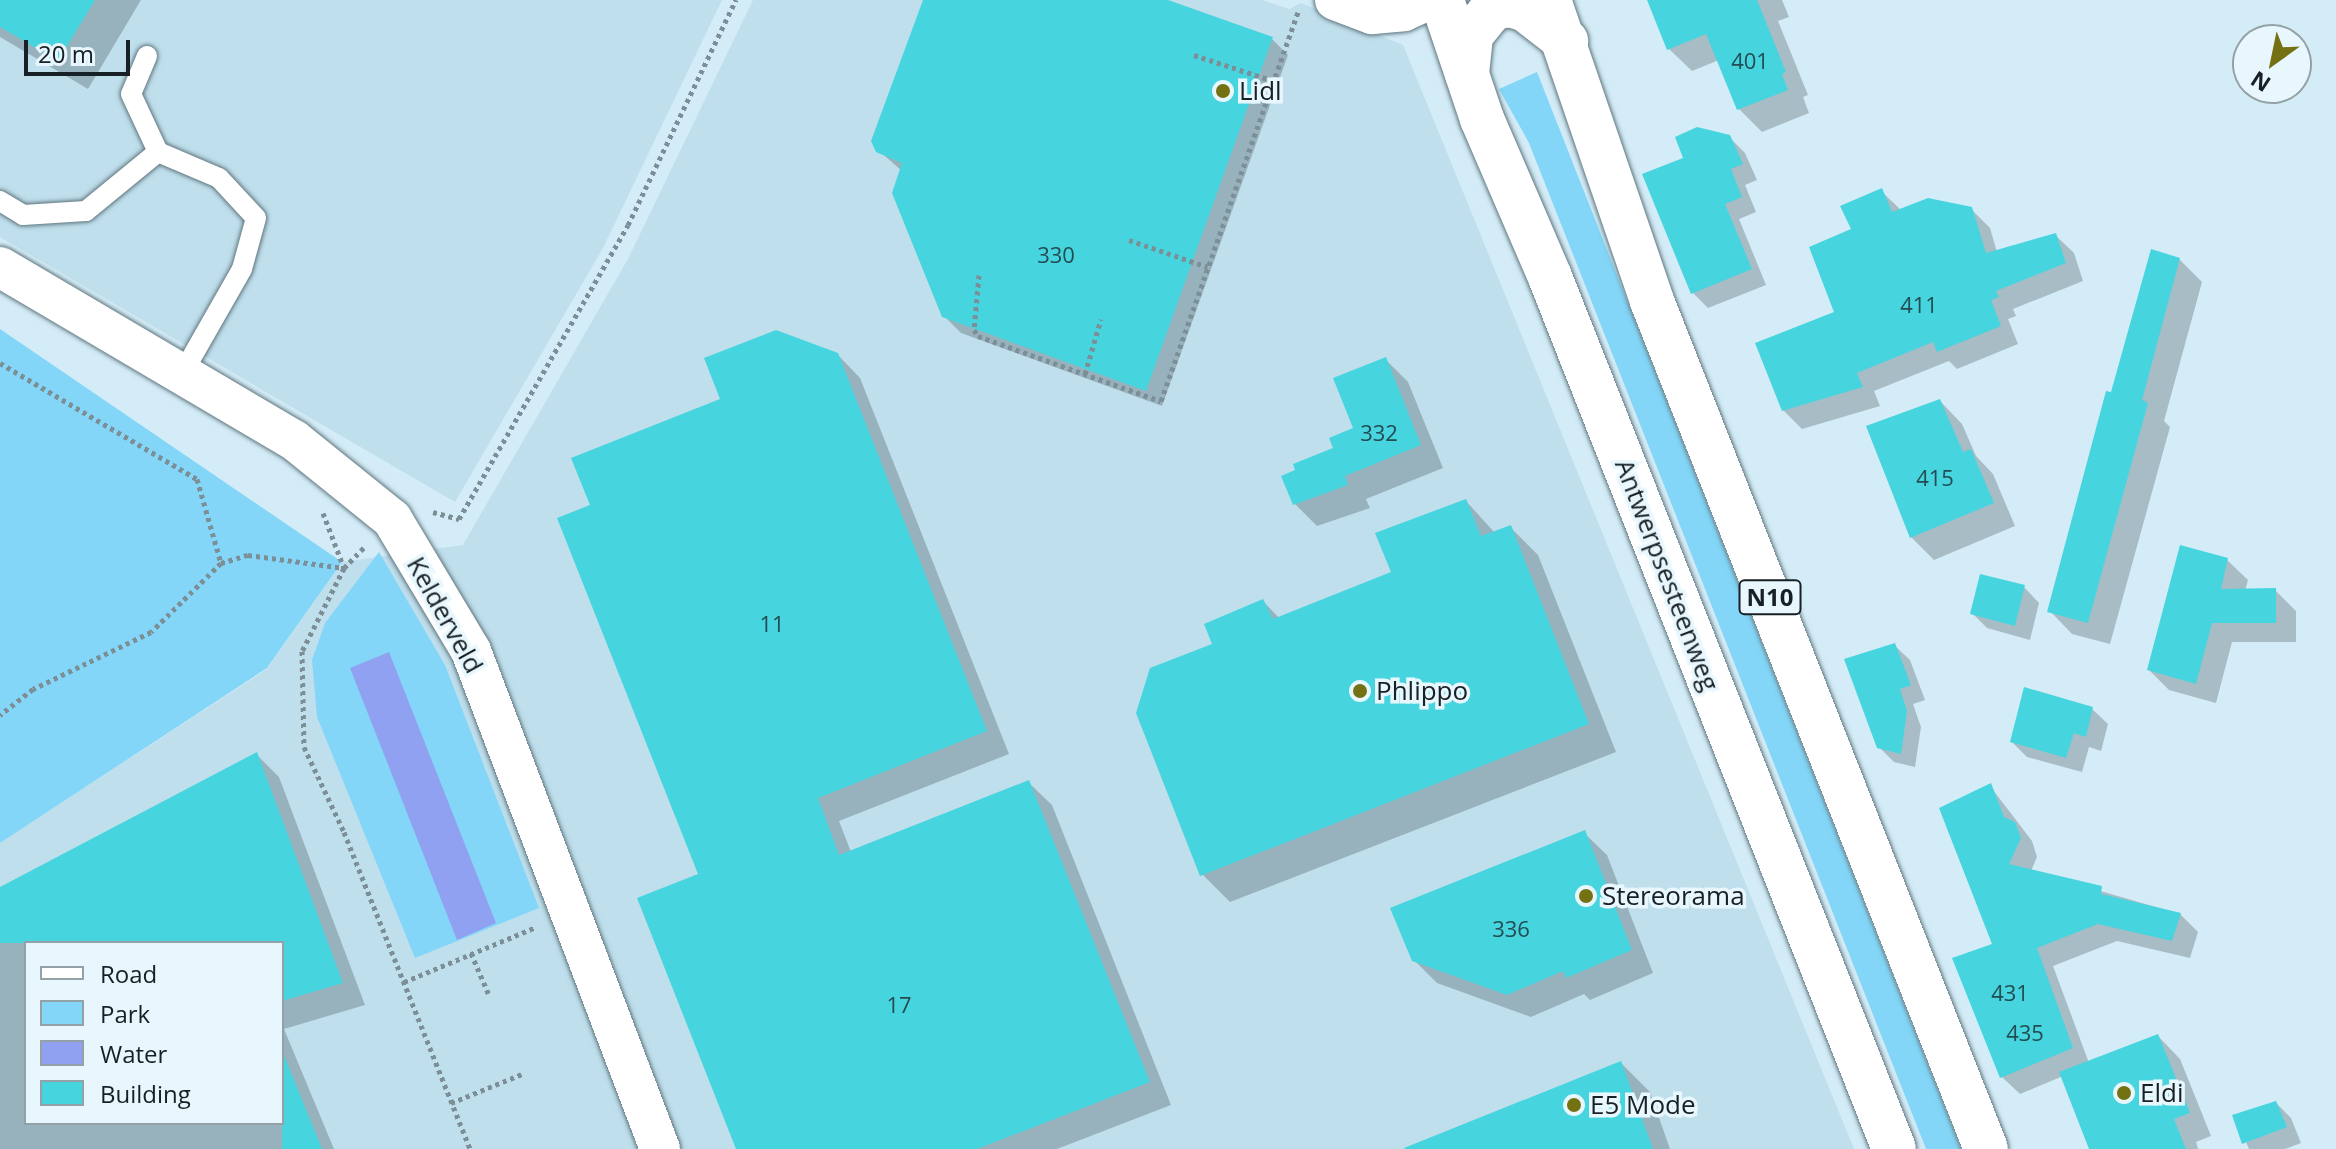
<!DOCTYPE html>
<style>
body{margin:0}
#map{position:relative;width:2336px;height:1149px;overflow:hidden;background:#d3ecf7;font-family:"Open Sans",sans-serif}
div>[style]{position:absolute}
.built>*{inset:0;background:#bfdfed}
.green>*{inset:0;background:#83d6f7}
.water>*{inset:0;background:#90a1f2}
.shadow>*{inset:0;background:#0003}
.building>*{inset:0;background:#46d4de}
.path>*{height:5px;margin-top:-2.5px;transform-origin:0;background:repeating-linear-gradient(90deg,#7c8e96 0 4px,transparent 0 8px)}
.roads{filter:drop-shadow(0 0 2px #60767f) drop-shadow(0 0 2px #60767f)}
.service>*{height:20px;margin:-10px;padding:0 10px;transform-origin:10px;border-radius:10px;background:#fff}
.minor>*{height:40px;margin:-20px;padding:0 20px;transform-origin:20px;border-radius:20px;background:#fff}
.primary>*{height:44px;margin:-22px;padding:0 22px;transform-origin:22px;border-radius:22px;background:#fff}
.dots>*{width:22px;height:22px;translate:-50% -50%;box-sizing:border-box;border:4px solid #e8f7fe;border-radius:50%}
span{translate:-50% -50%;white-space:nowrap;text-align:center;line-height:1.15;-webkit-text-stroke:7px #e8f7fe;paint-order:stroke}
.number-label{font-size:22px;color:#234d52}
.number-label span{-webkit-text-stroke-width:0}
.shield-label span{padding:2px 6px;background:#e8f7fe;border:2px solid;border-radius:6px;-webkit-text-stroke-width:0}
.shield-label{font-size:24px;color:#172024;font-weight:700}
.poi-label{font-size:26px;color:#172024}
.left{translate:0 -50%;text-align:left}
.street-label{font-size:26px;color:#172024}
.legend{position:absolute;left:24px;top:941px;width:260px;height:184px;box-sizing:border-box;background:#e8f7fe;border:2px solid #94a1a7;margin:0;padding:10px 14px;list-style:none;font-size:24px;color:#172024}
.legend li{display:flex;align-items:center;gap:16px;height:40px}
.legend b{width:40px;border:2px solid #94a1a7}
.north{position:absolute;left:2232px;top:24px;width:80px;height:80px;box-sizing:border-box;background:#e8f7fe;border:2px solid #94a1a7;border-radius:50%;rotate:213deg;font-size:22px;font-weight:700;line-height:32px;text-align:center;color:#172024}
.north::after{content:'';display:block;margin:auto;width:28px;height:36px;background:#747113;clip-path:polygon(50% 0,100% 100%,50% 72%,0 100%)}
.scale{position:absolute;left:24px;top:40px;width:106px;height:36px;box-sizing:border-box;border:4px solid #172024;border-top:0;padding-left:10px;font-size:24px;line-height:28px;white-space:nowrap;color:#172024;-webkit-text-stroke:6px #e8f7fe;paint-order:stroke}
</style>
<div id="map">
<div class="built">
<div style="clip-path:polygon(0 0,722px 0,603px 248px,455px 502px,0 237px)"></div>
<div style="clip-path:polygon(evenodd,753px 0,1262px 0,1289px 9px,1301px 3px,1403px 45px,1854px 1149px,0 1149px,0 843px,267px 669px,342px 562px,463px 545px,628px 259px,753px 0,26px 943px,282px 943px,282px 1123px,26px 1123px,26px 943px)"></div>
</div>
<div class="green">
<div style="clip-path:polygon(1537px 72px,1961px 1149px,1926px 1149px,1529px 143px,1499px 89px)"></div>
<div style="clip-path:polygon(0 329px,342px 562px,267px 668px,0 843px)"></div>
<div style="clip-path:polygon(379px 552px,445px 665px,539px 908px,415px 958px,317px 717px,312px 660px,325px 623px)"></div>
</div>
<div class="water">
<div style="clip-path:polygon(389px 652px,496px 923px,457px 940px,350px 668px)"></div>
</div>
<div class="shadow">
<div style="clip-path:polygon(0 0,141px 0,88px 89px,0 37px)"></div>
<div style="clip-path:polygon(925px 0,1162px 0,1272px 39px,1288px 55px,1162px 406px,961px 333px,944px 316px,902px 171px,878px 150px)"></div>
<div style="clip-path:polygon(1649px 0,1782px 0,1789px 17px,1778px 21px,1808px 95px,1803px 97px,1809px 113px,1762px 132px,1739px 109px,1719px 60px,1692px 71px,1669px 49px)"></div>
<div style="clip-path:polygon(1729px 137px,1745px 153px,1757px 180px,1745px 185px,1756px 212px,1739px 219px,1766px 285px,1708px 308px,1693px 293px,1685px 160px)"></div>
<div style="clip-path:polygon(1881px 191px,1900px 209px,1971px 209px,1990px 228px,1997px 252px,2055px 235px,2074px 253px,2083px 281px,2013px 309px,2016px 316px,2008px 319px,2018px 344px,1957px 369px,1949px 361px,1874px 391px,1880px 406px,1802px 429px,1783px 410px,1837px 314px,1853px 231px)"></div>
<div style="clip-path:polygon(2179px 259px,2202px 282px,2164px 421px,2170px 427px,2110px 644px,2072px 634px,2050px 611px,2112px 394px)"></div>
<div style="clip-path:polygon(837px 354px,860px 378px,1009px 754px,839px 821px,851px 852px,1029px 783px,1052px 805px,1171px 1105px,1057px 1149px,738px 1149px,701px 876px,592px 506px)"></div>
<div style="clip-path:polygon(1386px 360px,1408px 382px,1443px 468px,1366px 499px,1370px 508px,1317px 526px,1294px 503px,1356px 429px)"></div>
<div style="clip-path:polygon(1940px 401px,1962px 424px,1976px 456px,1993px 474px,2015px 526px,1934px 560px,1911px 537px)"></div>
<div style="clip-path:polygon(1466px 501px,1495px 533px,1510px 527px,1538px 555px,1616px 752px,1230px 902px,1202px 874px,1215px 645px,1263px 601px,1280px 619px,1394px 573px)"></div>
<div style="clip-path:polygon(2227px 560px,2248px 580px,2245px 591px,2275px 590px,2296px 611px,2296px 642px,2232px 642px,2216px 703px,2169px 690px,2149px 670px)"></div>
<div style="clip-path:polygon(2024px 587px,2039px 603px,2030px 640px,1987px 628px,1972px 613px)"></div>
<div style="clip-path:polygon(1895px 646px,1910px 660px,1925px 700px,1913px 704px,1921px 727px,1915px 767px,1894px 762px,1879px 747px)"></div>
<div style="clip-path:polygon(2092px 709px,2108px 724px,2101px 751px,2089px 747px,2082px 772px,2027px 757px,2012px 742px)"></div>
<div style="clip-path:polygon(evenodd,256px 754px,279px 777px,365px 1005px,284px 1029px,334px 1149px,0 1149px,0 889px,256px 754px,26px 943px,282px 943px,282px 1123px,26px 1123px,26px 943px)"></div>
<div style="clip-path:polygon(1990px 786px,2032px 841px,2037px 857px,2031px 871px,2180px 914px,2198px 932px,2190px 958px,2117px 941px,2053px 966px,2089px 1063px,2158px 1036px,2180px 1059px,2211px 1136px,2196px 1142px,2198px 1149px,2095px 1149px,2063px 1076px,2020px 1094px,2002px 1077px)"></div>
<div style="clip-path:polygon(1584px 833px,1607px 855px,1653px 973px,1590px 1000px,1584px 994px,1531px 1017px,1437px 983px,1414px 960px)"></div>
<div style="clip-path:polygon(1621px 1063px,1650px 1092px,1670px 1149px,1406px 1149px)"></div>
<div style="clip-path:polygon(2276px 1103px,2291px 1118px,2301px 1143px,2285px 1149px,2249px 1149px,2235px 1117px)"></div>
</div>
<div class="building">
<div style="clip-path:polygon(0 0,95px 0,58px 61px,0 27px)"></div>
<div style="clip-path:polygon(923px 0,1168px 0,1273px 37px,1146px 391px,942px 317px,892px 193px,902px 163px,876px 152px,871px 141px)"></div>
<div style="clip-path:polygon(1647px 0,1757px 0,1786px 72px,1782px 74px,1788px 90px,1737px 110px,1706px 34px,1667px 50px)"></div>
<div style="clip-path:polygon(1697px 127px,1730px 135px,1743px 164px,1731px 169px,1742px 197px,1725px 204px,1752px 269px,1691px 294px,1642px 174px,1683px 158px,1675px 137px)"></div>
<div style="clip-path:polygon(1882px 188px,1892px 212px,1928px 198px,1972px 207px,1986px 253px,2056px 233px,2066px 263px,1996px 291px,1999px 297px,1991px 300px,2001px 326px,1937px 352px,1933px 342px,1857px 373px,1863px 387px,1782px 411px,1755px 343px,1834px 312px,1809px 247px,1851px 229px,1840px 206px)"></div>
<div style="clip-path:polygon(2151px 249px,2180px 258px,2142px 400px,2148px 403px,2088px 623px,2047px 612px,2106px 391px,2111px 392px)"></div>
<div style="clip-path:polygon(776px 330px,838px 353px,987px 731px,818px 798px,839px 855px,1029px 780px,1150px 1082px,977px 1149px,736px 1149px,637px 898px,698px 874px,557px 518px,590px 505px,571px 458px,720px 399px,704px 358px)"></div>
<div style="clip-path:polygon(1386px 357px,1421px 445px,1345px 476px,1348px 485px,1293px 505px,1281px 476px,1295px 470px,1293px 464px,1333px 448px,1329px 438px,1353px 428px,1333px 378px)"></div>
<div style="clip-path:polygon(1940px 399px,1963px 452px,1971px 449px,1994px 503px,1910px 538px,1866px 426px)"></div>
<div style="clip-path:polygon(1466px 499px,1481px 536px,1511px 525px,1589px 724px,1200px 876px,1136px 713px,1150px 668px,1212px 644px,1204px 624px,1263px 599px,1273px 619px,1391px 572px,1375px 533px)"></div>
<div style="clip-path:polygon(2180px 545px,2228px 558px,2221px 589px,2276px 588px,2276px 623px,2212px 623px,2196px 684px,2147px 670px)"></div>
<div style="clip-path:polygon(1980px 574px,2025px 585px,2015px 626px,1970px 614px)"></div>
<div style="clip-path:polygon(1895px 643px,1911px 685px,1900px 689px,1907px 711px,1901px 754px,1877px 748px,1844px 659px)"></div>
<div style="clip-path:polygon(2024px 687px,2093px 707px,2086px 737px,2074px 733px,2066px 758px,2010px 742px)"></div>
<div style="clip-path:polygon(257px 752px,343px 983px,282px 1001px,282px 943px,0 943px,0 887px)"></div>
<div style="clip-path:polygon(1991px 783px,2004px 817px,2015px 822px,2021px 838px,2009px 864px,2102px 886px,2101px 894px,2181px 913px,2172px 941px,2098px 924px,2037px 948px,2073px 1048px,2000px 1078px,1952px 958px,1992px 944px,1939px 808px)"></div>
<div style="clip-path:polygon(1585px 830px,1632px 950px,1566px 978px,1563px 971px,1507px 995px,1412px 961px,1390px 908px)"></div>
<div style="clip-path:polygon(2158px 1034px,2190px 1113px,2174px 1119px,2186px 1149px,2089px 1149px,2059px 1072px)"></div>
<div style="clip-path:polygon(283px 1053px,322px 1149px,282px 1149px)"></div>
<div style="clip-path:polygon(1621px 1061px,1653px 1149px,1405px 1149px,1404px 1148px)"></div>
<div style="clip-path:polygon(2276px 1101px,2287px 1127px,2242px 1144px,2232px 1115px)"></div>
</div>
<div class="path">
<div style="left:1194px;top:55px;width:84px;rotate:18deg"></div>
<div style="left:1129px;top:240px;width:83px;rotate:18.9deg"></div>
<div style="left:979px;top:275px;width:55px;rotate:95.2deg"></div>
<div style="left:974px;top:330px;width:7px;rotate:56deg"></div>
<div style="left:978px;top:336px;width:194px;rotate:19.6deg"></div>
<div style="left:1161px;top:401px;width:415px;rotate:-70.6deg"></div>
<div style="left:0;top:363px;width:229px;rotate:30.5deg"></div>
<div style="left:197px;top:479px;width:87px;rotate:74.1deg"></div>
<div style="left:221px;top:563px;width:98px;rotate:135.4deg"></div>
<div style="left:151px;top:632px;width:131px;rotate:154.2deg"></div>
<div style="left:33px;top:689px;width:42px;rotate:141.8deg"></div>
<div style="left:1085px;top:374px;width:57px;rotate:-73.8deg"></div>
<div style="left:433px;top:512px;width:27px;rotate:15deg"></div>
<div style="left:459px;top:519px;width:339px;rotate:-60.1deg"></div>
<div style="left:628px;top:225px;width:250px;rotate:-64.4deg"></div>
<div style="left:323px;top:513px;width:59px;rotate:69.1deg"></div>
<div style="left:344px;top:568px;width:93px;rotate:116.8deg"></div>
<div style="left:302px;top:651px;width:96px;rotate:88.8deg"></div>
<div style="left:304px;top:747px;width:94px;rotate:64.8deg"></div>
<div style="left:344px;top:832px;width:341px;rotate:68.3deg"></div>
<div style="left:221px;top:563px;width:28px;rotate:-17deg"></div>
<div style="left:248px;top:555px;width:97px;rotate:7.7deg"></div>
<div style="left:344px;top:568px;width:30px;rotate:-46deg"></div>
<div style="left:471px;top:953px;width:46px;rotate:66.8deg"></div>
<div style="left:404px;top:982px;width:143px;rotate:-22.6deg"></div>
<div style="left:451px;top:1103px;width:77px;rotate:-22.2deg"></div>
</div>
<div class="roads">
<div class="service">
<div style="left:147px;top:56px;width:41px;rotate:112.8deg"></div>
<div style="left:131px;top:94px;width:64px;rotate:65deg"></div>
<div style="left:158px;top:152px;width:66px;rotate:23.1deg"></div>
<div style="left:219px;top:178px;width:54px;rotate:47.2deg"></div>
<div style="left:256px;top:218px;width:53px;rotate:105.4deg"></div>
<div style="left:242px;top:269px;width:121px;rotate:119.7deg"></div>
<div style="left:0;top:201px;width:27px;rotate:31deg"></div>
<div style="left:23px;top:215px;width:63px;rotate:-3.6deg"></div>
<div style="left:86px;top:211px;width:93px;rotate:-39.3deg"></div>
</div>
<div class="minor">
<div style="left:1335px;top:0;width:40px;rotate:21deg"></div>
<div style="left:1372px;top:14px;width:32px;rotate:-5deg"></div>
<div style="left:1404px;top:11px;width:27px;rotate:-24deg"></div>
<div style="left:0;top:267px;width:341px;rotate:30.5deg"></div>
<div style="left:294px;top:440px;width:126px;rotate:38.9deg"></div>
<div style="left:392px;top:519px;width:154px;rotate:59.1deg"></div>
<div style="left:471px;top:651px;width:533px;rotate:69.22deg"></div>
</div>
<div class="primary">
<div style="left:1442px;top:0;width:126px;rotate:71.4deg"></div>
<div style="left:1482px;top:119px;width:172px;rotate:66.7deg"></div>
<div style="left:1550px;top:277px;width:937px;rotate:68.47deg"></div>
<div style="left:1549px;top:0;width:318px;rotate:71.1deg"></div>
<div style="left:1652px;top:301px;width:911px;rotate:68.5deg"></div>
<div style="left:1467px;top:74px;width:39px;rotate:-84deg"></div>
<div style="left:1471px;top:35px;width:35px;rotate:-51deg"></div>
<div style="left:1493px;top:8px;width:17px;rotate:-10deg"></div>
<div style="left:1510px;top:5px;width:17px;rotate:17deg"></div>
<div style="left:1526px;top:10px;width:51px;rotate:37.8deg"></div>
</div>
</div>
<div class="dots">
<div style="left:1223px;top:91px;background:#747113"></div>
<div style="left:1360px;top:691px;background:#747113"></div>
<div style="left:1586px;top:896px;background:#747113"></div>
<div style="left:2124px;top:1093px;background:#747113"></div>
<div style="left:1574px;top:1105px;background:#747113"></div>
</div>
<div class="number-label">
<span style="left:1750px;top:61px">401</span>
<span style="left:1056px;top:255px">330</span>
<span style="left:1919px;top:305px">411</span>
<span style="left:1379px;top:433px">332</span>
<span style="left:1935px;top:478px">415</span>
<span style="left:772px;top:624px">11</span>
<span style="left:1511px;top:929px">336</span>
<span style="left:2010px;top:993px">431</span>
<span style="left:899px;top:1005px">17</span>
<span style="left:2025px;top:1033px">435</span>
</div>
<div class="shield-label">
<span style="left:1770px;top:597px">N10</span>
</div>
<div class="poi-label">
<span class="left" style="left:1239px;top:91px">Lidl</span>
<span class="left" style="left:1376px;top:691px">Phlippo</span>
<span class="left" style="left:1602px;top:896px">Stereorama</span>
<span class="left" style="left:2140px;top:1093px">Eldi</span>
<span class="left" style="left:1590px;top:1105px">E5 Mode</span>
</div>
<div class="street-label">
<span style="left:1667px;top:575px;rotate:69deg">Antwerpsesteenweg</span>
<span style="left:445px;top:615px;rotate:61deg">Kelderveld</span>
</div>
<ul class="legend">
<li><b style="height:10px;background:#fff"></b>Road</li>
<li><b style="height:22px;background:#83d6f7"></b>Park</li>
<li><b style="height:22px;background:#90a1f2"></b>Water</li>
<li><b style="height:22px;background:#46d4de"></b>Building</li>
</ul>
<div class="north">N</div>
<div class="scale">20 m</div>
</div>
